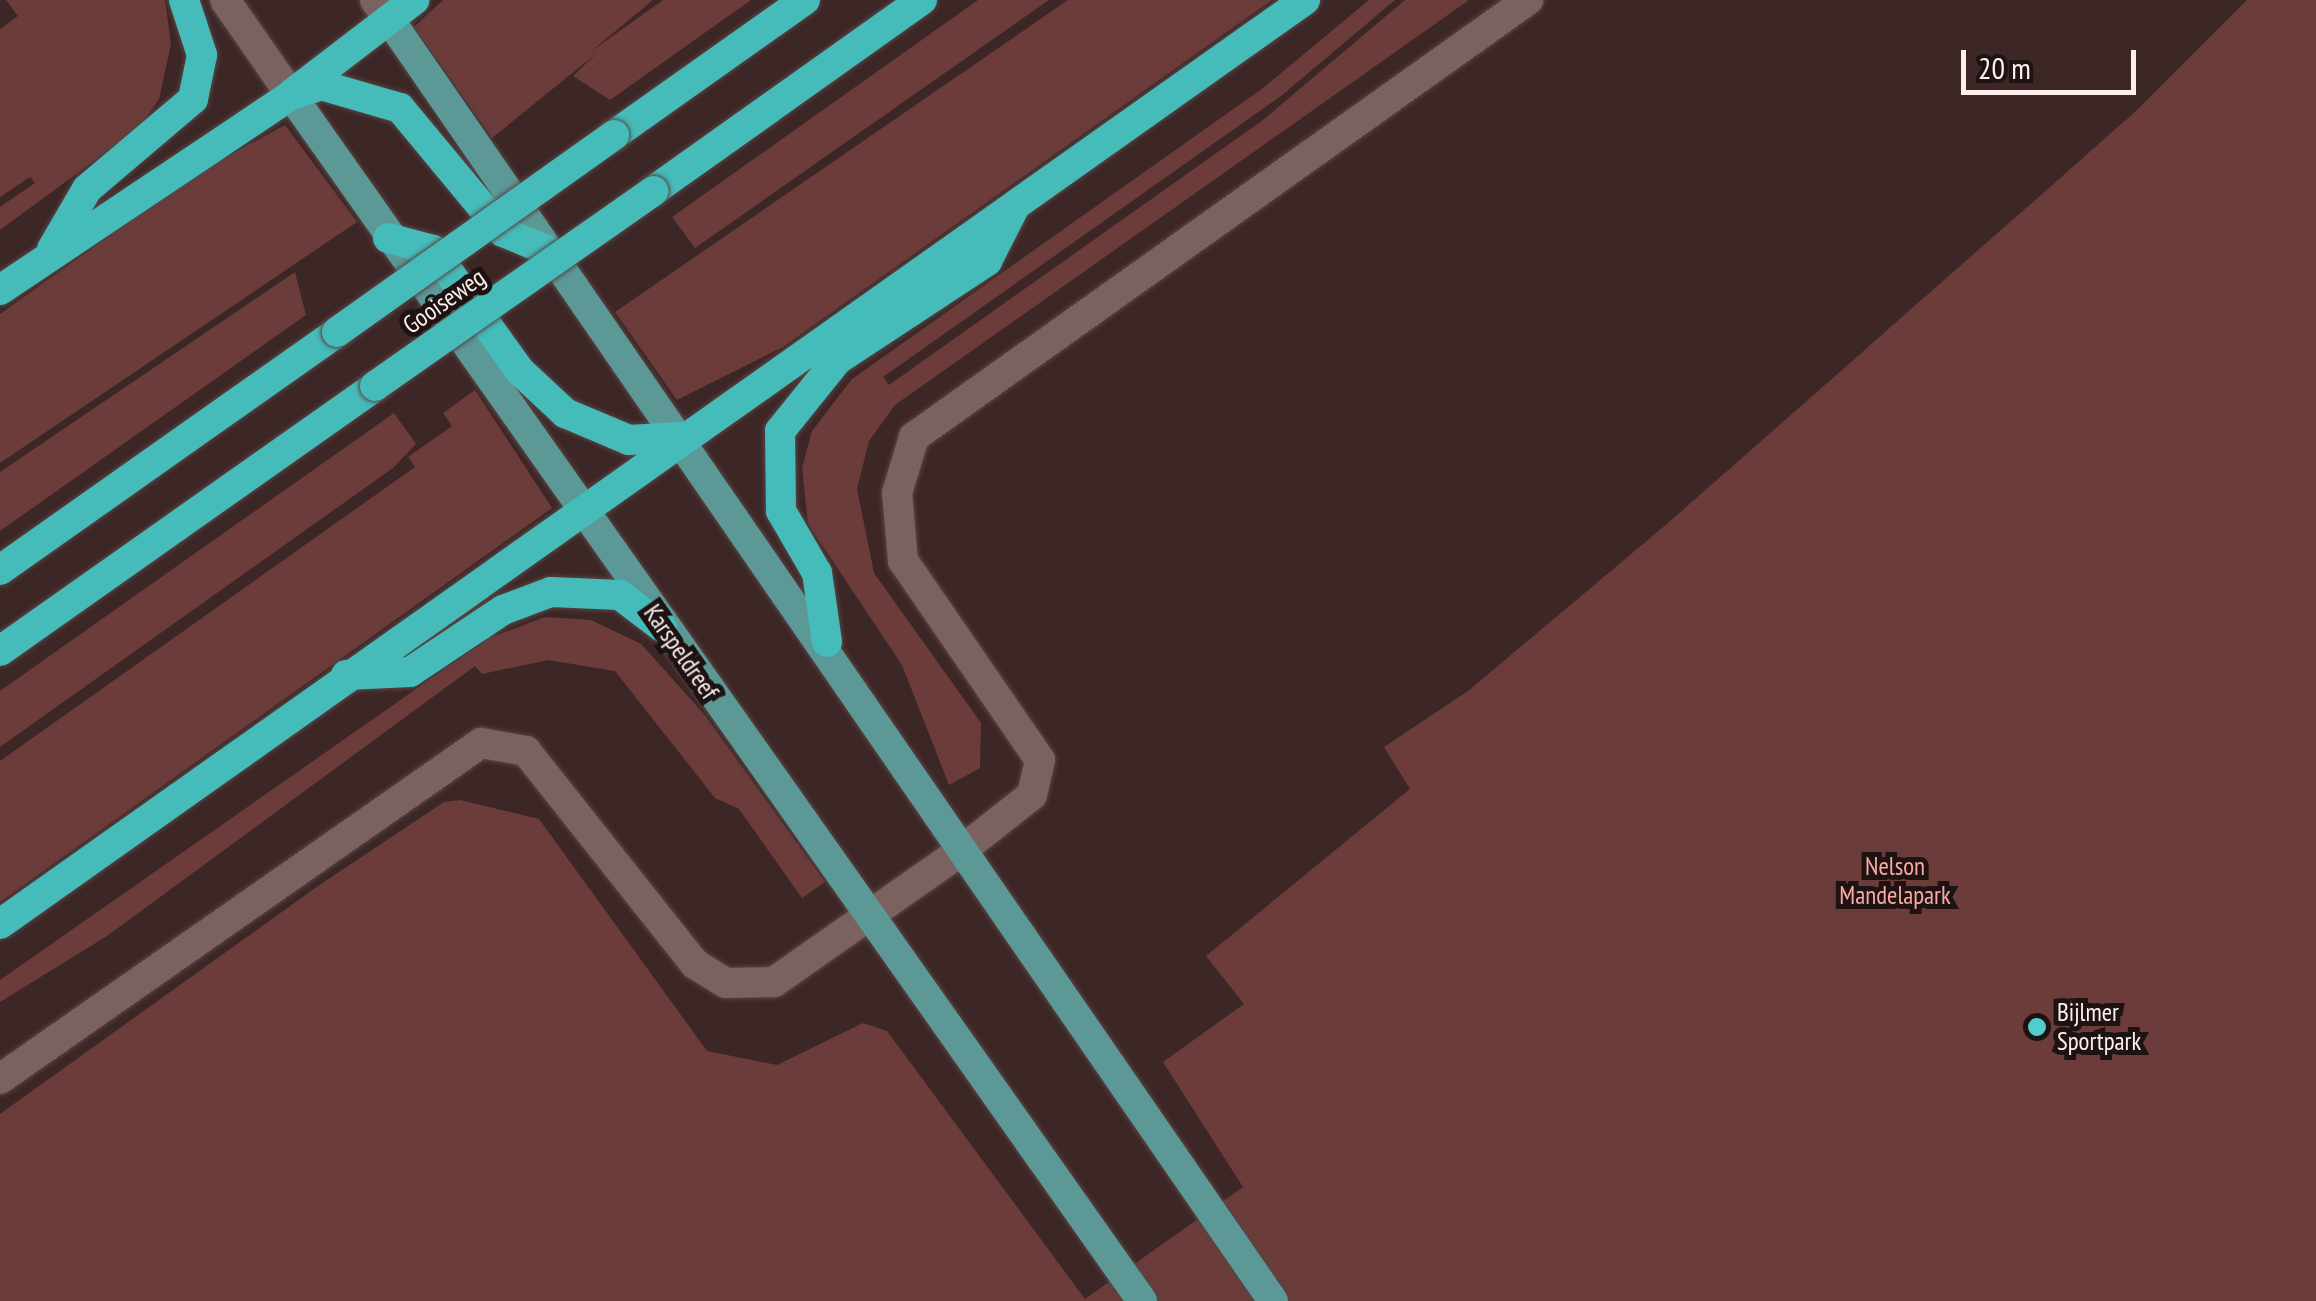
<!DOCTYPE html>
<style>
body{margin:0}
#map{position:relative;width:2316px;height:1301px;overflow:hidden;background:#3d2726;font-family:"PT Sans Narrow",sans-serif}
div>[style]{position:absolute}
.green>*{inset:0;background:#6b3c3a}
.roads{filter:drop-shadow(0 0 2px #584544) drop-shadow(0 0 2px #584544)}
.minor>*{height:30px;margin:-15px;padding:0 15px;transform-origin:15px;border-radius:15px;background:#7b6260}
.major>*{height:30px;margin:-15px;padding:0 15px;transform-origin:15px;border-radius:15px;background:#5b9896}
.highway>*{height:30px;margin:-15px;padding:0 15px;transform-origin:15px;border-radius:15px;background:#45bcba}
.bridges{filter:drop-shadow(0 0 2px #584544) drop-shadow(0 0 2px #584544)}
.highway-bridge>*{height:30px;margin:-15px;padding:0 15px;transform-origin:15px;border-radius:15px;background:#45bcba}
.dots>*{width:28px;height:28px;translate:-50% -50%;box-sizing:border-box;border:5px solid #1d1312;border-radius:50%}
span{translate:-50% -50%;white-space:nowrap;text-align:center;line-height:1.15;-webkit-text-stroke:10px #1d1312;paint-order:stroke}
.street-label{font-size:25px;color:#feefed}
.park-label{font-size:25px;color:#fba7a3}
.poi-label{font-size:25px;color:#feefed}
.left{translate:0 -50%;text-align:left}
.scale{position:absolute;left:1961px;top:50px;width:175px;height:45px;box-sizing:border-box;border:5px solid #feefed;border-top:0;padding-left:12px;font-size:30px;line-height:35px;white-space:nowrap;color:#feefed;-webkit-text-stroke:8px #1d1312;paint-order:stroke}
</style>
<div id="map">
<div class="green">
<div style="clip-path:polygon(6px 0,165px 0,171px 44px,159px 99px,140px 127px,0 230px,0 207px,35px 183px,30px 177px,0 197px,0 29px,18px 16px)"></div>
<div style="clip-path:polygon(443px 0,653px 0,589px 53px,663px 0,751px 0,610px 100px,573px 76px,597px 53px,492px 138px,414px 27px)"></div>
<div style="clip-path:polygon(978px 0,1049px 0,695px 248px,672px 217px)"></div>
<div style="clip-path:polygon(1068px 0,1272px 0,783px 347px,677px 400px,615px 312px)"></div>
<div style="clip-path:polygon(1369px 0,1395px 0,1281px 96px,883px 377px,889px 385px,1263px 120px,1405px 0,1469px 0,895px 405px,869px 441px,857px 489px,874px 573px,981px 723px,980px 768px,949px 785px,902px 665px,808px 524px,802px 468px,812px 431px,852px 379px,1263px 88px)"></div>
<div style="clip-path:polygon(2247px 0,2316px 0,2316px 1301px,0 1301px,0 1114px,318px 886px,444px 802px,460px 800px,539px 819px,707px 1051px,777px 1065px,863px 1023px,887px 1031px,1085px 1299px,1243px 1187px,1163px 1062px,1244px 1004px,1206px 956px,1410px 789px,1384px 747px,1468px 691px,1668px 523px,2135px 112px)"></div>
<div style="clip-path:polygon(285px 125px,357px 222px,0 463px,0 314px,199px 172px)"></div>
<div style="clip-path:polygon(295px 272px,306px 315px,0 531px,0 472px)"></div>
<div style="clip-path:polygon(475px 390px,552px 508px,0 902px,0 761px,415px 467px,408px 457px,452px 426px,443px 413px)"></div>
<div style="clip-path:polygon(394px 413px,416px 444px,393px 468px,0 747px,0 691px)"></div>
<div style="clip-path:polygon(545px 617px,591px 620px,641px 644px,704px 714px,825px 882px,802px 898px,739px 809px,715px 798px,615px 671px,548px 660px,482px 674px,475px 666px,107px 936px,0 1002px,0 980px,489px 638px)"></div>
</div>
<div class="roads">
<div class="minor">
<div style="left:225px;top:0;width:116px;rotate:55.2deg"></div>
<div style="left:375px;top:0;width:24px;rotate:54deg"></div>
<div style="left:0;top:1079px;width:587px;rotate:-34.94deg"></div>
<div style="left:481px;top:743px;width:46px;rotate:10.1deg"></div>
<div style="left:526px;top:751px;width:272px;rotate:51.6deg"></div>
<div style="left:695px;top:964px;width:36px;rotate:32deg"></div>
<div style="left:726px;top:983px;width:48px;rotate:-1.2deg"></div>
<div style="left:774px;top:982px;width:228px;rotate:-35deg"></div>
<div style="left:961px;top:851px;width:90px;rotate:-38.3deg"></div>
<div style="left:1032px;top:795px;width:36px;rotate:-77deg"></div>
<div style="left:1040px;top:760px;width:242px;rotate:-124.5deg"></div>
<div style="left:903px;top:561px;width:68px;rotate:-95deg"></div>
<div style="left:897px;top:493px;width:59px;rotate:-73.1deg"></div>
<div style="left:914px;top:437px;width:754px;rotate:-35.44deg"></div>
</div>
<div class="major">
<div style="left:389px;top:19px;width:1557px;rotate:55.41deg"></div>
<div style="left:291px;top:95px;width:1476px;rotate:54.79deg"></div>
</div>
<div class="highway">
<div style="left:293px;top:93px;width:153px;rotate:-37.5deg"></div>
<div style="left:614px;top:135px;width:234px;rotate:-35.3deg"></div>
<div style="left:653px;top:191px;width:330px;rotate:-35.4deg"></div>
<div style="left:388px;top:238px;width:47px;rotate:14.9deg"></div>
<div style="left:433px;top:250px;width:149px;rotate:54.3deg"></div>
<div style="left:520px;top:371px;width:62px;rotate:43deg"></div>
<div style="left:565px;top:413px;width:69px;rotate:22.9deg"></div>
<div style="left:629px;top:440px;width:50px;rotate:-3.4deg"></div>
<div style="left:52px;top:249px;width:69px;rotate:-59.7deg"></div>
<div style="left:87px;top:189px;width:139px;rotate:-40.3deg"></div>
<div style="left:193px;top:99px;width:45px;rotate:-78.4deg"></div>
<div style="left:202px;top:55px;width:58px;rotate:-108.1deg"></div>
<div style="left:0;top:290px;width:350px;rotate:-33.8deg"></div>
<div style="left:291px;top:95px;width:32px;rotate:-18deg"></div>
<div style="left:321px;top:85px;width:82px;rotate:16.2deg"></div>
<div style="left:400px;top:108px;width:161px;rotate:50.3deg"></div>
<div style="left:503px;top:232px;width:52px;rotate:22.6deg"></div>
<div style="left:0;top:570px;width:413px;rotate:-35.2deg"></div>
<div style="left:827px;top:642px;width:70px;rotate:-98.2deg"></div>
<div style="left:817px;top:573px;width:72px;rotate:-120.1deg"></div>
<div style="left:781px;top:511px;width:80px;rotate:-90.7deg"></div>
<div style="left:780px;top:431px;width:91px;rotate:-51.2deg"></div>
<div style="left:837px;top:360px;width:180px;rotate:-33.4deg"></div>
<div style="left:987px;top:261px;width:57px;rotate:-63deg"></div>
<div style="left:0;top:651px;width:459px;rotate:-35.2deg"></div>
<div style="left:346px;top:675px;width:64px;rotate:-2.7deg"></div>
<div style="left:410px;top:672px;width:112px;rotate:-33.7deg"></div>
<div style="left:503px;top:610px;width:51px;rotate:-20.6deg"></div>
<div style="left:551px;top:592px;width:69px;rotate:2.5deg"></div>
<div style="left:620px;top:595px;width:53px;rotate:37.3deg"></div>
<div style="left:0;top:924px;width:1599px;rotate:-35.3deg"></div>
</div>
</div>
<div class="bridges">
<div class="highway-bridge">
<div style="left:337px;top:332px;width:340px;rotate:-35.4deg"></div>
<div style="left:375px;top:386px;width:340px;rotate:-35deg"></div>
</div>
</div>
<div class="dots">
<div style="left:2037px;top:1027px;background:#52cdcc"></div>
</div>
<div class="street-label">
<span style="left:444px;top:301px;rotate:-35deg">Gooiseweg</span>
<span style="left:681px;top:652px;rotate:55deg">Karspeldreef</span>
</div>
<div class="park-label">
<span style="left:1895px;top:881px">Nelson<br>Mandelapark</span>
</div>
<div class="poi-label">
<span class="left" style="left:2057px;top:1027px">Bijlmer<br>Sportpark</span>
</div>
<div class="scale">20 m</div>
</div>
